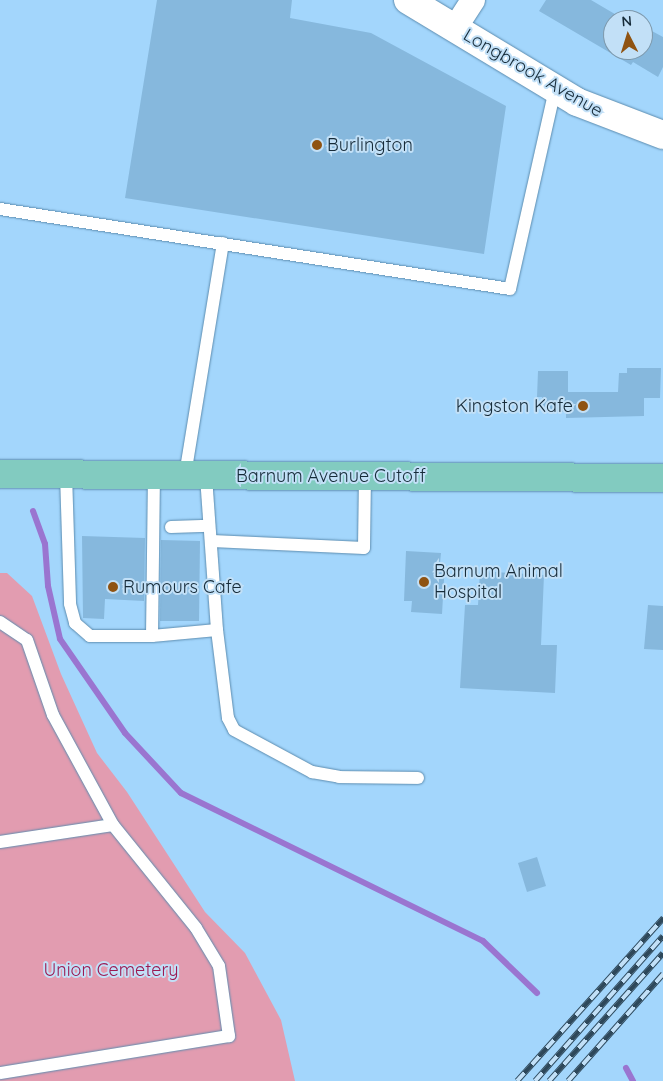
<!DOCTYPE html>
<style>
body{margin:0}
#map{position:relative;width:663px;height:1081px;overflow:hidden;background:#a3d6fc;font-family:Quicksand,sans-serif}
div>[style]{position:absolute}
.green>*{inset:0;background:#e29cb0}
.stream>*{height:6px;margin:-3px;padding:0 3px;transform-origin:3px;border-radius:3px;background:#9a75d0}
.building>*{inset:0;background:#86b8dd}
.roads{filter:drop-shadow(0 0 1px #5c8caf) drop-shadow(0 0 1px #5c8caf)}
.lane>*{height:12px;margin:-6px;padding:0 6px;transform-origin:6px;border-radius:6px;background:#fff}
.street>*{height:24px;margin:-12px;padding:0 12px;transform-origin:12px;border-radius:12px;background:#fff}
.secondary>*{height:28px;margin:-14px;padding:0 14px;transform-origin:14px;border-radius:14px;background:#fff}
.primary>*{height:28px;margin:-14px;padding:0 14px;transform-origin:14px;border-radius:14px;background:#82cbc0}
.rail>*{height:5.5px;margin-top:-2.75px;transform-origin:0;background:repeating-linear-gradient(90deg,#c2e0f7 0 11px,#2e485a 0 22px);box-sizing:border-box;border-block:1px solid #2e485a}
.dots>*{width:14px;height:14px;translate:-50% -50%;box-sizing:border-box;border:2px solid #c2e0f7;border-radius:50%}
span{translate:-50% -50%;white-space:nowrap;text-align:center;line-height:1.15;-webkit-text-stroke:4px #c2e0f7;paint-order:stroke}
.street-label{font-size:18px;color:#162b39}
.poi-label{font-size:18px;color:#162b39}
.left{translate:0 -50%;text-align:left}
.right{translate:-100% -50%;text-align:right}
.park-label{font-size:18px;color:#9b1952}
.north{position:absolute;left:603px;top:10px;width:50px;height:50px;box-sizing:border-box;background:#c2e0f7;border:1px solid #7d98ab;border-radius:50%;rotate:355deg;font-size:14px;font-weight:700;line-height:20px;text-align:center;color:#162b39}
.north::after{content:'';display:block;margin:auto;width:18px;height:22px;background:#8f5312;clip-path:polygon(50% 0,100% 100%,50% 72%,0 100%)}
</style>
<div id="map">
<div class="green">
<div style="clip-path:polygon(0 573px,7px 573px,32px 596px,61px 674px,97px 753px,127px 792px,205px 912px,245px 953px,281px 1020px,295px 1081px,0 1081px)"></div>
</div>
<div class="stream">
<div style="left:33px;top:511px;width:35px;rotate:70deg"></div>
<div style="left:45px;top:544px;width:42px;rotate:85.9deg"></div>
<div style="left:48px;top:586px;width:54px;rotate:77.2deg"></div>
<div style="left:60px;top:639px;width:114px;rotate:55.3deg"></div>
<div style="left:125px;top:733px;width:82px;rotate:47deg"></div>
<div style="left:181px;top:793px;width:336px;rotate:26.1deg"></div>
<div style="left:483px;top:941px;width:75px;rotate:43.9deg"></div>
<div style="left:626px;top:1068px;width:15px;rotate:62deg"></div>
</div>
<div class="building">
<div style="clip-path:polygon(157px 0,292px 0,290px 18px,371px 33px,506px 106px,484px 254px,125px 198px)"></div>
<div style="clip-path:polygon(546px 0,591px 0,625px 20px,613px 20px,613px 50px,643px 50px,643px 31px,648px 34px,650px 30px,663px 37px,663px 67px,658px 77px,633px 62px,631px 65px,539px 11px)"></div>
<div style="clip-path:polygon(627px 368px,661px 368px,660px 398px,644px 398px,644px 416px,566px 418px,566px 412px,542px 412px,542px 397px,537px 397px,538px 371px,568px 371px,568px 392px,618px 392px,619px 373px,627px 373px)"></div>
<div style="clip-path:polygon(82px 536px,145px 538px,144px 601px,105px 599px,104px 619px,83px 618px)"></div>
<div style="clip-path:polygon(161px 540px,200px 541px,199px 621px,160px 621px)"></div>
<div style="clip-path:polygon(406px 551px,441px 553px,440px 563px,445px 563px,442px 614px,411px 612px,412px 601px,404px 601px)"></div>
<div style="clip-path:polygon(480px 571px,544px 575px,541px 645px,557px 645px,555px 693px,460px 688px,465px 605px,478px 605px)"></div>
<div style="clip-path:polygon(648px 605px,663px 606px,663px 650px,644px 649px)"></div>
<div style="clip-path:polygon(537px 857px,546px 886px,527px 892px,518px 863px)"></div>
</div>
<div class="roads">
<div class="lane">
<div style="left:0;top:209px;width:516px;rotate:8.91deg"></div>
<div style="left:510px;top:289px;width:204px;rotate:-77.3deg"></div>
<div style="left:66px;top:474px;width:130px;rotate:88.2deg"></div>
<div style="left:70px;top:604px;width:20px;rotate:75deg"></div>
<div style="left:75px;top:623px;width:20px;rotate:41deg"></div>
<div style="left:90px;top:636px;width:62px"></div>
<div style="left:152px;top:636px;width:161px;rotate:-89.3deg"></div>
<div style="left:185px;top:475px;width:235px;rotate:-80.7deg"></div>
<div style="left:171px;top:527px;width:38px;rotate:-2deg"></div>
<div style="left:212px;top:541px;width:152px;rotate:2.6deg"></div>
<div style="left:364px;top:548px;width:72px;rotate:-89.2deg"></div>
<div style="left:0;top:622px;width:32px;rotate:34deg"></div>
<div style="left:27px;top:640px;width:79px;rotate:70.9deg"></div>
<div style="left:53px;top:715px;width:125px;rotate:61.4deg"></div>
<div style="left:217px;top:630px;width:89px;rotate:82.9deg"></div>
<div style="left:228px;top:718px;width:13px;rotate:63deg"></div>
<div style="left:234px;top:730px;width:89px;rotate:28.3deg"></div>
<div style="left:312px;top:772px;width:27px;rotate:10deg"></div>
<div style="left:339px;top:777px;width:79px;rotate:0.7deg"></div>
<div style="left:152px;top:636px;width:65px;rotate:-5.3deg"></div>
<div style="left:217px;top:630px;width:155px;rotate:-94.1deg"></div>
<div style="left:0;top:842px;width:114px;rotate:-8.6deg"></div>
<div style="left:113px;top:825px;width:132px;rotate:51.1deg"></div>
<div style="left:196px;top:928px;width:44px;rotate:58.8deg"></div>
<div style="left:219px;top:966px;width:71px;rotate:81.9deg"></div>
<div style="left:229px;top:1036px;width:232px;rotate:170.8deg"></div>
</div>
<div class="street">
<div style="left:455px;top:28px;width:33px;rotate:-57deg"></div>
</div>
<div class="secondary">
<div style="left:408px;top:0;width:197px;rotate:31.1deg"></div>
<div style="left:577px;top:102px;width:92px;rotate:21deg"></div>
</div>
<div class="primary">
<div style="left:0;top:474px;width:663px;rotate:0.35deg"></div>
</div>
</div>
<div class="rail">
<div style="left:517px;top:1081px;width:219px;rotate:-48.1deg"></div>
<div style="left:535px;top:1081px;width:193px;rotate:-48.6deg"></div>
<div style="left:549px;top:1081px;width:171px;rotate:-48.3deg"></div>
<div style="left:568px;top:1081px;width:143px;rotate:-48.4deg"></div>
</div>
<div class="dots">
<div style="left:317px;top:145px;background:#8f5312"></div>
<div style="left:583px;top:406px;background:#8f5312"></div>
<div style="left:424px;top:582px;background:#8f5312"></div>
<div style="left:113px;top:587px;background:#8f5312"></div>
</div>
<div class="street-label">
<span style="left:533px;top:73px;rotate:30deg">Longbrook Avenue</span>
<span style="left:331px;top:476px">Barnum Avenue Cutoff</span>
</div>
<div class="poi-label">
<span class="left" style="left:327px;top:145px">Burlington</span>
<span class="right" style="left:573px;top:406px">Kingston Kafe</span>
<span class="left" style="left:434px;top:582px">Barnum Animal<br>Hospital</span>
<span class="left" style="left:123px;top:587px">Rumours Cafe</span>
</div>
<div class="park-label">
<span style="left:111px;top:970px">Union Cemetery</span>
</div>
<div class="north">N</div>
</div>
